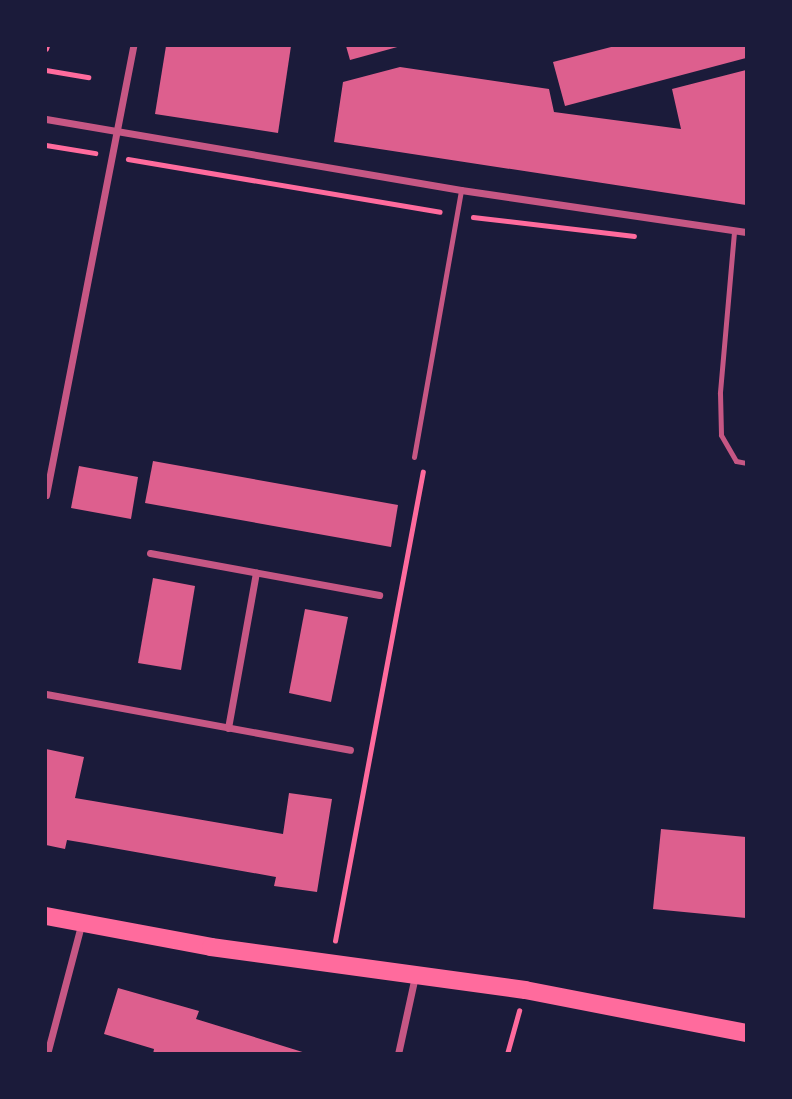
<!DOCTYPE html>
<style>
body{margin:0}
#map{position:relative;width:792px;height:1099px;overflow:hidden;background:#1b1b3a;font-family:Roboto,sans-serif}
div>[style]{position:absolute}
.building>*{inset:0;background:#dd5f8e}
.path>*{height:4.5px;margin:-2.25px;padding:0 2.25px;transform-origin:2.25px;border-radius:2.25px;background:#ff6b9d}
.service>*{height:5px;margin:-2.5px;padding:0 2.5px;transform-origin:2.5px;border-radius:2.5px;background:#c65784}
.minor>*{height:7px;margin:-3.5px;padding:0 3.5px;transform-origin:3.5px;border-radius:3.5px;background:#c65784}
.primary>*{height:18px;margin:-9px;padding:0 9px;transform-origin:9px;border-radius:9px;background:#ff6b9d}
span{translate:-50% -50%;white-space:nowrap;text-align:center;line-height:1.15;-webkit-text-stroke:7px #1b1b3a;paint-order:stroke}
.frame{position:absolute;inset:0;border:47px solid #1b1b3a;pointer-events:none}
</style>
<div id="map">
<div class="building">
<div style="clip-path:polygon(166px 46px,291px 46px,278px 133px,155px 114px)"></div>
<div style="clip-path:polygon(346px 46px,401px 46px,350px 60px)"></div>
<div style="clip-path:polygon(615px 46px,746px 46px,746px 58px,565px 106px,553px 62px)"></div>
<div style="clip-path:polygon(400px 67px,549px 89px,554px 112px,681px 129px,672px 89px,746px 70px,746px 205px,334px 142px,343px 82px)"></div>
<div style="clip-path:polygon(153px 461px,398px 505px,391px 547px,145px 503px)"></div>
<div style="clip-path:polygon(79px 466px,138px 477px,131px 519px,71px 508px)"></div>
<div style="clip-path:polygon(153px 578px,195px 586px,181px 670px,138px 663px)"></div>
<div style="clip-path:polygon(305px 609px,348px 617px,331px 702px,289px 693px)"></div>
<div style="clip-path:polygon(46px 749px,84px 757px,75px 798px,93px 801px,283px 834px,289px 793px,332px 799px,317px 892px,274px 886px,276px 877px,85px 843px,67px 840px,65px 849px,46px 845px)"></div>
<div style="clip-path:polygon(661px 829px,746px 837px,746px 918px,653px 909px)"></div>
<div style="clip-path:polygon(118px 988px,199px 1011px,196px 1019px,309px 1054px,153px 1054px,154px 1049px,104px 1034px)"></div>
</div>
<div class="path">
<div style="left:46px;top:49px;width:3px;rotate:-72deg"></div>
<div style="left:46px;top:70px;width:43px;rotate:9.5deg"></div>
<div style="left:46px;top:145px;width:50px;rotate:9.3deg"></div>
<div style="left:128px;top:159px;width:316px;rotate:9.6deg"></div>
<div style="left:473px;top:217px;width:162px;rotate:6.7deg"></div>
<div style="left:335px;top:941px;width:477px;rotate:-79.4deg"></div>
<div style="left:507px;top:1054px;width:45px;rotate:-74.4deg"></div>
</div>
<div class="service">
<div style="left:734px;top:232px;width:162px;rotate:95deg"></div>
<div style="left:720px;top:393px;width:42px;rotate:88.6deg"></div>
<div style="left:721px;top:435px;width:30px;rotate:60deg"></div>
<div style="left:736px;top:461px;width:10px;rotate:11deg"></div>
<div style="left:414px;top:457px;width:271px;rotate:-80deg"></div>
</div>
<div class="minor">
<div style="left:46px;top:119px;width:421px;rotate:9.7deg"></div>
<div style="left:461px;top:190px;width:288px;rotate:8.4deg"></div>
<div style="left:46px;top:495px;width:457px;rotate:-79deg"></div>
<div style="left:150px;top:553px;width:233px;rotate:10.4deg"></div>
<div style="left:46px;top:694px;width:309px;rotate:10.4deg"></div>
<div style="left:228px;top:728px;width:158px;rotate:-79.8deg"></div>
<div style="left:47px;top:1054px;width:133px;rotate:-75.2deg"></div>
<div style="left:398px;top:1054px;width:80px;rotate:-77.7deg"></div>
</div>
<div class="primary">
<div style="left:46px;top:916px;width:168px;rotate:10.6deg"></div>
<div style="left:211px;top:947px;width:317px;rotate:7.8deg"></div>
<div style="left:525px;top:990px;width:225px;rotate:11deg"></div>
</div>
<div class="frame"></div>
</div>
